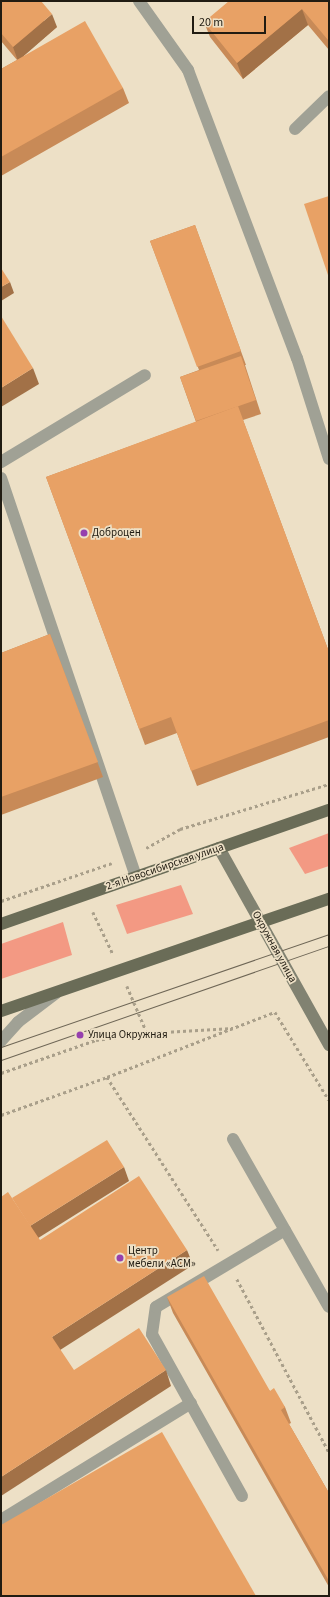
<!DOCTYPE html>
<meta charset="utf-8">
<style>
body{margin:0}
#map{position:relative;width:330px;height:1597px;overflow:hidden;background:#ede0c6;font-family:"Source Sans 3",sans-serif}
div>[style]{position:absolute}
.green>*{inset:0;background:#f39983}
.path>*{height:2.5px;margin-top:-1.25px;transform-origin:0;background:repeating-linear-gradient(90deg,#a99f8a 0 3px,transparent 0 6px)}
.lane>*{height:12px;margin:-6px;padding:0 6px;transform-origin:6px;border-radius:6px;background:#a0a195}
.street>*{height:12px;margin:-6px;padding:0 6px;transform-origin:6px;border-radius:6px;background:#a0a195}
.secondary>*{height:12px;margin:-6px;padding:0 6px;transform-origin:6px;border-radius:6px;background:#818271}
.primary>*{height:12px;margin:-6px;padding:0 6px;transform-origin:6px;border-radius:6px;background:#6a6c57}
.tram>*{height:1px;margin:-0.5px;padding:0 0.5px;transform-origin:0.5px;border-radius:0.5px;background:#6e6656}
.wall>*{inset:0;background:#c88a57}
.shaded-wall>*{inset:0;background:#a27147}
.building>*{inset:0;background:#e8a165}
.dots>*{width:11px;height:11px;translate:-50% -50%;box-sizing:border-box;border:2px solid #ede0c6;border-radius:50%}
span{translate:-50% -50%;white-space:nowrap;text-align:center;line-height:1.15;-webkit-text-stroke:3.5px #ede0c6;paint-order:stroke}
.poi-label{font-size:11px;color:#211c12}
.left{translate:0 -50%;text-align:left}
.street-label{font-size:11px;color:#211c12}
.frame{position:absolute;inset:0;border:2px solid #211c12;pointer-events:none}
.scale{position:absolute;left:192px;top:16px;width:74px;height:18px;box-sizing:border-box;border:2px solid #211c12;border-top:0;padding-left:5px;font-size:12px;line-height:14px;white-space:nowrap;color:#211c12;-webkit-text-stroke:3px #ede0c6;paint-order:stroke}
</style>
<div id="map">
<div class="green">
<div style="clip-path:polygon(329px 833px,329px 866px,305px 874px,289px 848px)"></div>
<div style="clip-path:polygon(181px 885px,193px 914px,127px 934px,116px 905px)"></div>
<div style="clip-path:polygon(63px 922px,72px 955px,1px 979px,1px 944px)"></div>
</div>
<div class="path">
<div style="left:146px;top:848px;width:39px;rotate:-29deg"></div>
<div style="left:180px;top:829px;width:156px;rotate:-16.8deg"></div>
<div style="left:1px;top:901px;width:117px;rotate:-18.9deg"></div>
<div style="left:93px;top:912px;width:47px;rotate:64.5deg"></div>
<div style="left:127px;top:986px;width:51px;rotate:66.9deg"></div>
<div style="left:147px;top:1033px;width:86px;rotate:-3.3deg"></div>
<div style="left:1px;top:1073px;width:101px;rotate:-19.2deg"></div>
<div style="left:96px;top:1040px;width:51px;rotate:-7.8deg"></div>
<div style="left:107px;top:1077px;width:180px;rotate:-21.2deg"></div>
<div style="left:275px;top:1012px;width:103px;rotate:58.5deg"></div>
<div style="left:1px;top:1115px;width:113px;rotate:-19.7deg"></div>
<div style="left:107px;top:1077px;width:206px;rotate:57.3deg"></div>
<div style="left:237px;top:1279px;width:196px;rotate:62deg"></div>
</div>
<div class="lane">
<div style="left:295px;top:129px;width:47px;rotate:-44.1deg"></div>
<div style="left:1px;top:462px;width:168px;rotate:-31.1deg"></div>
<div style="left:1px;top:478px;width:421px;rotate:71.3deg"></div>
<div style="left:1px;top:1041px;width:25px;rotate:-48deg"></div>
<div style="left:18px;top:1022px;width:48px;rotate:-37.3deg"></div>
<div style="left:233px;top:1139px;width:193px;rotate:60.3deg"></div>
<div style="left:242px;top:1496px;width:185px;rotate:-119.1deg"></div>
<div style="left:152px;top:1334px;width:27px;rotate:-82deg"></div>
<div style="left:156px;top:1307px;width:150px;rotate:-30.8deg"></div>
<div style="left:1px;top:1520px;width:223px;rotate:-31.6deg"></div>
</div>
<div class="street">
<div style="left:139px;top:1px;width:85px;rotate:54.6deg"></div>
<div style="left:188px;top:70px;width:308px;rotate:69.3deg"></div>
<div style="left:297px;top:358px;width:106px;rotate:72.4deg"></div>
</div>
<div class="secondary">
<div style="left:219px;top:848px;width:226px;rotate:60.8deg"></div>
</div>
<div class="primary">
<div style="left:1px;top:924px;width:347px;rotate:-19.2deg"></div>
<div style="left:1px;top:1011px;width:347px;rotate:-18.9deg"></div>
</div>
<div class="tram">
<div style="left:1px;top:1047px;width:347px;rotate:-19deg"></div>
<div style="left:1px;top:1060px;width:347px;rotate:-19.2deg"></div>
</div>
<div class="wall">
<div style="clip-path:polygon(1px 1px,57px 27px,23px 56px,123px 88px,129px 103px,1px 176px,1px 69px,17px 60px,1px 41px)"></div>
<div style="clip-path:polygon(329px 1px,329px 50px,308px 25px,243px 79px,210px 37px,204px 22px)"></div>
<div style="clip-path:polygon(195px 225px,246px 365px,245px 365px,261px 414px,243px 420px,329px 652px,329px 737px,197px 786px,177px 733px,145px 745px,46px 477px,196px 422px,180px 377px,199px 370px,150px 241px)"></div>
<div style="clip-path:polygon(50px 634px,103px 777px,1px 815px,1px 653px)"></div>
<div style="clip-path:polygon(167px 1297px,270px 1391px,285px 1407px,291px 1423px,289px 1424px,329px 1493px,329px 1587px,173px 1313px)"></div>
</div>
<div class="shaded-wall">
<div style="clip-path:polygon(302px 9px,308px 25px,243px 79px,237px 63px)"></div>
<div style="clip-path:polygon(52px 14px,57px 27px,18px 61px,13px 47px)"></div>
<div style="clip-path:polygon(10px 282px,14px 293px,1px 301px,1px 287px)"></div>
<div style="clip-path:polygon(33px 368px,39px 384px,1px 407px,1px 388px)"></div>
<div style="clip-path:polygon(124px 1167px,129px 1181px,35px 1240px,30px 1226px)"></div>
<div style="clip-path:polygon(187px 1250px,193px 1265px,57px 1352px,52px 1337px)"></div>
<div style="clip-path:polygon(166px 1370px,171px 1386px,1px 1496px,1px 1477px)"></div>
</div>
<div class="building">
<div style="clip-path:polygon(1px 1px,41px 1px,52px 14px,13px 47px,1px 33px)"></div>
<div style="clip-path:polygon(229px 1px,329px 1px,329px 39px,328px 40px,302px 9px,237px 63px,204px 22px)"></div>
<div style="clip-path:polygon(85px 21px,123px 88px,1px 157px,1px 69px)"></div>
<div style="clip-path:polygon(329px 196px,329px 278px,304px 204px)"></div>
<div style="clip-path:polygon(195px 225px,241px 351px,197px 367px,150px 241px)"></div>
<div style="clip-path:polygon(1px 268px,10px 282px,1px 287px)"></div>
<div style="clip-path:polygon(1px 316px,33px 368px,1px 388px)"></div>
<div style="clip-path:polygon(241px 356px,256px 400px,196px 421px,180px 377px)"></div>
<div style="clip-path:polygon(238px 406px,329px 652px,329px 720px,191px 771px,171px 717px,139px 729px,46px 477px)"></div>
<div style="clip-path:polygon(50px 634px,98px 762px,1px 797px,1px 653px)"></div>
<div style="clip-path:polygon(107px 1140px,124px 1167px,30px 1226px,12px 1198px)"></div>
<div style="clip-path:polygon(139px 1176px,187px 1250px,52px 1337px,74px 1370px,139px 1328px,166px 1370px,1px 1477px,1px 1197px,8px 1192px,40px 1240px)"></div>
<div style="clip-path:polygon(204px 1276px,270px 1391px,274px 1388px,285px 1407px,281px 1410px,329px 1493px,329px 1581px,167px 1297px)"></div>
<div style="clip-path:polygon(162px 1432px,256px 1596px,1px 1596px,1px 1525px)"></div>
</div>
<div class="dots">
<div style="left:84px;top:533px;background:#9640ae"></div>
<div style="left:80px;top:1035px;background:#9640ae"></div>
<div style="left:120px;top:1258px;background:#9640ae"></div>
</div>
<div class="poi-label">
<span class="left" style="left:92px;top:533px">Доброцен</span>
<span class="left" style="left:88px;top:1035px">Улица Окружная</span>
<span class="left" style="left:128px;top:1258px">Центр<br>мебели «АСМ»</span>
</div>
<div class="street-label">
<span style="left:165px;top:867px;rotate:-19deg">2-я Новосибирская улица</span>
<span style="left:274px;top:947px;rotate:61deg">Окружная улица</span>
</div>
<div class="frame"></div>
<div class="scale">20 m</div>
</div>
